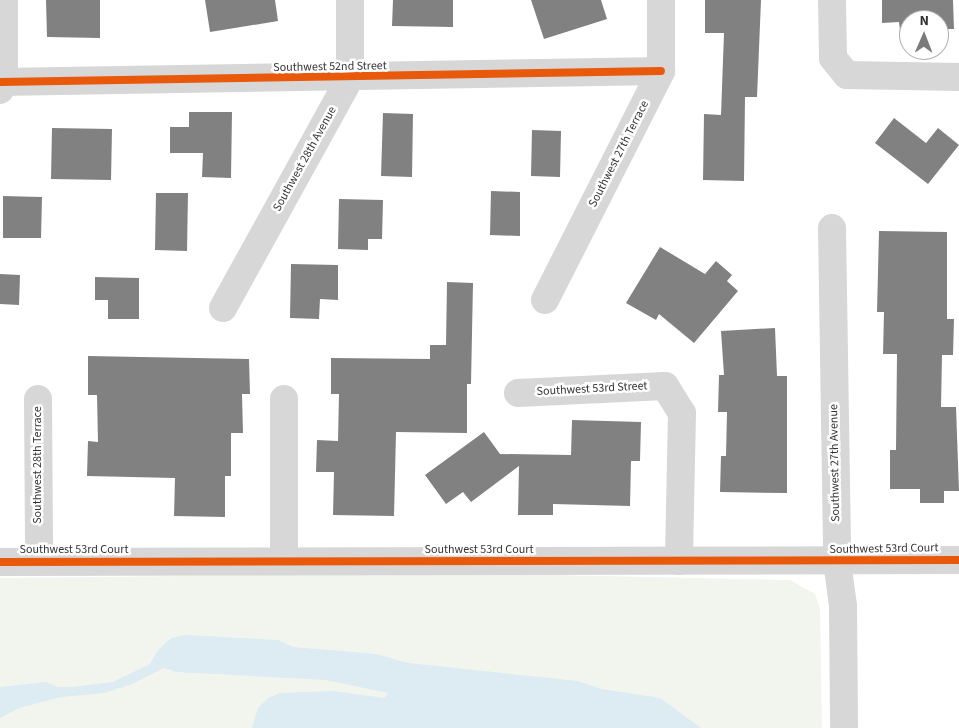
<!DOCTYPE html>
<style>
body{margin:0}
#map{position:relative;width:959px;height:728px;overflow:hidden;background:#fff;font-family:"Source Sans 3",sans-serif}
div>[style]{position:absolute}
.green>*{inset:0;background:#f1f5ed}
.water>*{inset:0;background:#ddebf3}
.building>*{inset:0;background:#818181}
.minor>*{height:28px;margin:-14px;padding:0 14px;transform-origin:14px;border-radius:14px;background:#d7d7d7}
.cycleway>*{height:8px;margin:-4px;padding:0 4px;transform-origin:4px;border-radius:4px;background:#e8590c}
span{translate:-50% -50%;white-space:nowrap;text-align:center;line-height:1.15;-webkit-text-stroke:5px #fff;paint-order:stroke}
.street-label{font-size:12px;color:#333}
.north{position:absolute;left:899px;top:10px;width:50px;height:50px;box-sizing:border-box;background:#fff;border:1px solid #adadad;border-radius:50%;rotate:1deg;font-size:14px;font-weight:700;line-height:20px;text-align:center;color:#333}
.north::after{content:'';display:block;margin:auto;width:18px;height:22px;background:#7a7a7a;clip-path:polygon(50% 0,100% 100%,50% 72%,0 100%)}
</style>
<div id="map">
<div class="green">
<div style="clip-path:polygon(458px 573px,790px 580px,815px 594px,820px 609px,822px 728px,0 728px,0 578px)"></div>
</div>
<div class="water">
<div style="clip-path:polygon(186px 635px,278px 640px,293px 647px,376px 654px,408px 663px,577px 681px,602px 689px,660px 698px,701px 728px,252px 728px,258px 708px,268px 698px,280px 693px,332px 691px,385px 698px,388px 693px,326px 680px,177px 672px,164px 668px,132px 684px,104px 693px,61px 697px,19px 708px,0 718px,0 687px,46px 682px,57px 687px,72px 687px,113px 682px,150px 664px,158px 650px,171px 638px)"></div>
</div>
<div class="building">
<div style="clip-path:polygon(46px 0,100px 0,100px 38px,47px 37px)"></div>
<div style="clip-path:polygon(205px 0,275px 0,278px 21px,210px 32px)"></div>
<div style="clip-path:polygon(393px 0,453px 0,453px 27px,392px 26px)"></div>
<div style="clip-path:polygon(531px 0,601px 0,607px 19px,544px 39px)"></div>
<div style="clip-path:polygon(705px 0,761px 0,757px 97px,745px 97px,744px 181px,703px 180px,704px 114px,721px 115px,724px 33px,705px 33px)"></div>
<div style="clip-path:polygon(882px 0,953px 0,954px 29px,939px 29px,939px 20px,909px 20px,909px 30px,900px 30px,899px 22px,882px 23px)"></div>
<div style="clip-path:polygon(189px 112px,232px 112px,231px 178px,202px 177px,203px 153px,170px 153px,170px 127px,189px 127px)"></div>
<div style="clip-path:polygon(383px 113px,413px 114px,412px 177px,381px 176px)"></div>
<div style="clip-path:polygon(894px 118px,926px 143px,938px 128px,959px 145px,928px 184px,875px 143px)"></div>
<div style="clip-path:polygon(52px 128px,112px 129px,111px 180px,51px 179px)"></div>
<div style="clip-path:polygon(532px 130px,561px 131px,560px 177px,531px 176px)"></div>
<div style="clip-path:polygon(491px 191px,520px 192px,520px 236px,490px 235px)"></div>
<div style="clip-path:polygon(156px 193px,188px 193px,187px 251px,155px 250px)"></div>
<div style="clip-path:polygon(3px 196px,42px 197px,41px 238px,3px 238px)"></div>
<div style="clip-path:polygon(339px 199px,383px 200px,382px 239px,368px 239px,368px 250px,338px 249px)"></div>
<div style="clip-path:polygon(879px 231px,947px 232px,947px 319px,954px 319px,953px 355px,942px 355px,941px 407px,956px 407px,959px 491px,944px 491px,944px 503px,920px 503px,920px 489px,890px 489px,890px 450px,896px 450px,897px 354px,883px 354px,884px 312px,877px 312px)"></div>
<div style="clip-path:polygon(660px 247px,705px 274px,716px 261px,732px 275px,727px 281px,738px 291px,694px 343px,659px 314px,656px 320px,626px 303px)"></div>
<div style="clip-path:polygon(291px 264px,338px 265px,338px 300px,320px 299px,319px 319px,290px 318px)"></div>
<div style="clip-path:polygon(0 274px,20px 275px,19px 305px,0 304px)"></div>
<div style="clip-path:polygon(95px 277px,139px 278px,139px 319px,108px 319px,108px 300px,95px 300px)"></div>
<div style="clip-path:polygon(447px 282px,473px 283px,471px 384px,467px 384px,467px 433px,396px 432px,394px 516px,333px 515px,334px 472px,316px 472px,317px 440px,338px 441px,339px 394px,331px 394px,331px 358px,430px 359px,430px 345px,446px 345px)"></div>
<div style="clip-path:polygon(775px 328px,777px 376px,787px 376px,787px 493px,720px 492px,721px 456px,726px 456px,727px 412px,718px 412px,719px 375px,724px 375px,721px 331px)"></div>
<div style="clip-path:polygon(88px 356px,249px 359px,250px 394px,242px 394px,243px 433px,231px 433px,231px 476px,225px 476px,225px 517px,174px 516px,175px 478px,87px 476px,88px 441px,98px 442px,97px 395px,88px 395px)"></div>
<div style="clip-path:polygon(572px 420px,641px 422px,640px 461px,631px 461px,630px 506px,553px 504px,553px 515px,518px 515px,519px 466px,471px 502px,463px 492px,446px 504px,425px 475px,484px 432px,500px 454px,571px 455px)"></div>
</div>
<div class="minor">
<div style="left:832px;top:0;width:58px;rotate:89deg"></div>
<div style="left:833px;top:58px;width:22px;rotate:51deg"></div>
<div style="left:847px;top:75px;width:112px;rotate:1deg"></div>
<div style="left:0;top:82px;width:661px;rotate:-0.95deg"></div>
<div style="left:0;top:90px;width:9px;rotate:-63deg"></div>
<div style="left:4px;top:82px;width:82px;rotate:-90deg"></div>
<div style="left:832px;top:228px;width:333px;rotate:89.1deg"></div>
<div style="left:837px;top:561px;width:45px;rotate:82.4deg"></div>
<div style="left:843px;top:606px;width:122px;rotate:89.5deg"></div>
<div style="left:545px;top:300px;width:257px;rotate:-63.1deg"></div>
<div style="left:661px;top:71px;width:71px;rotate:-90deg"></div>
<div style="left:223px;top:308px;width:263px;rotate:-61.1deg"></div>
<div style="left:350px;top:78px;width:78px;rotate:-90deg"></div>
<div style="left:518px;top:393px;width:147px;rotate:-2.7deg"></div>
<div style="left:665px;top:386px;width:32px;rotate:58deg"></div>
<div style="left:682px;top:413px;width:148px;rotate:91.2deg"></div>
<div style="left:38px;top:399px;width:163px;rotate:89.6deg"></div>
<div style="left:284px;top:561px;width:162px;rotate:-90deg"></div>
<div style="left:0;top:562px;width:959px;rotate:-0.12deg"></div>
</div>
<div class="cycleway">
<div style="left:0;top:82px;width:661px;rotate:-0.95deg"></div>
<div style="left:0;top:562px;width:959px;rotate:-0.12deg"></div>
</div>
<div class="street-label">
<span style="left:330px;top:67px;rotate:-1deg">Southwest 52nd Street</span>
<span style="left:619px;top:154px;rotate:-63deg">Southwest 27th Terrace</span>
<span style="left:305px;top:159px;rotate:-61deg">Southwest 28th Avenue</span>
<span style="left:592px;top:389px;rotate:-3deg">Southwest 53rd Street</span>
<span style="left:835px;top:463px;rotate:-91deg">Southwest 27th Avenue</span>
<span style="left:38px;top:465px;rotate:-90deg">Southwest 28th Terrace</span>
<span style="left:884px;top:549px;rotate:-1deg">Southwest 53rd Court</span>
<span style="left:74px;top:550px">Southwest 53rd Court</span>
<span style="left:479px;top:550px">Southwest 53rd Court</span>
</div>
<div class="north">N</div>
</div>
